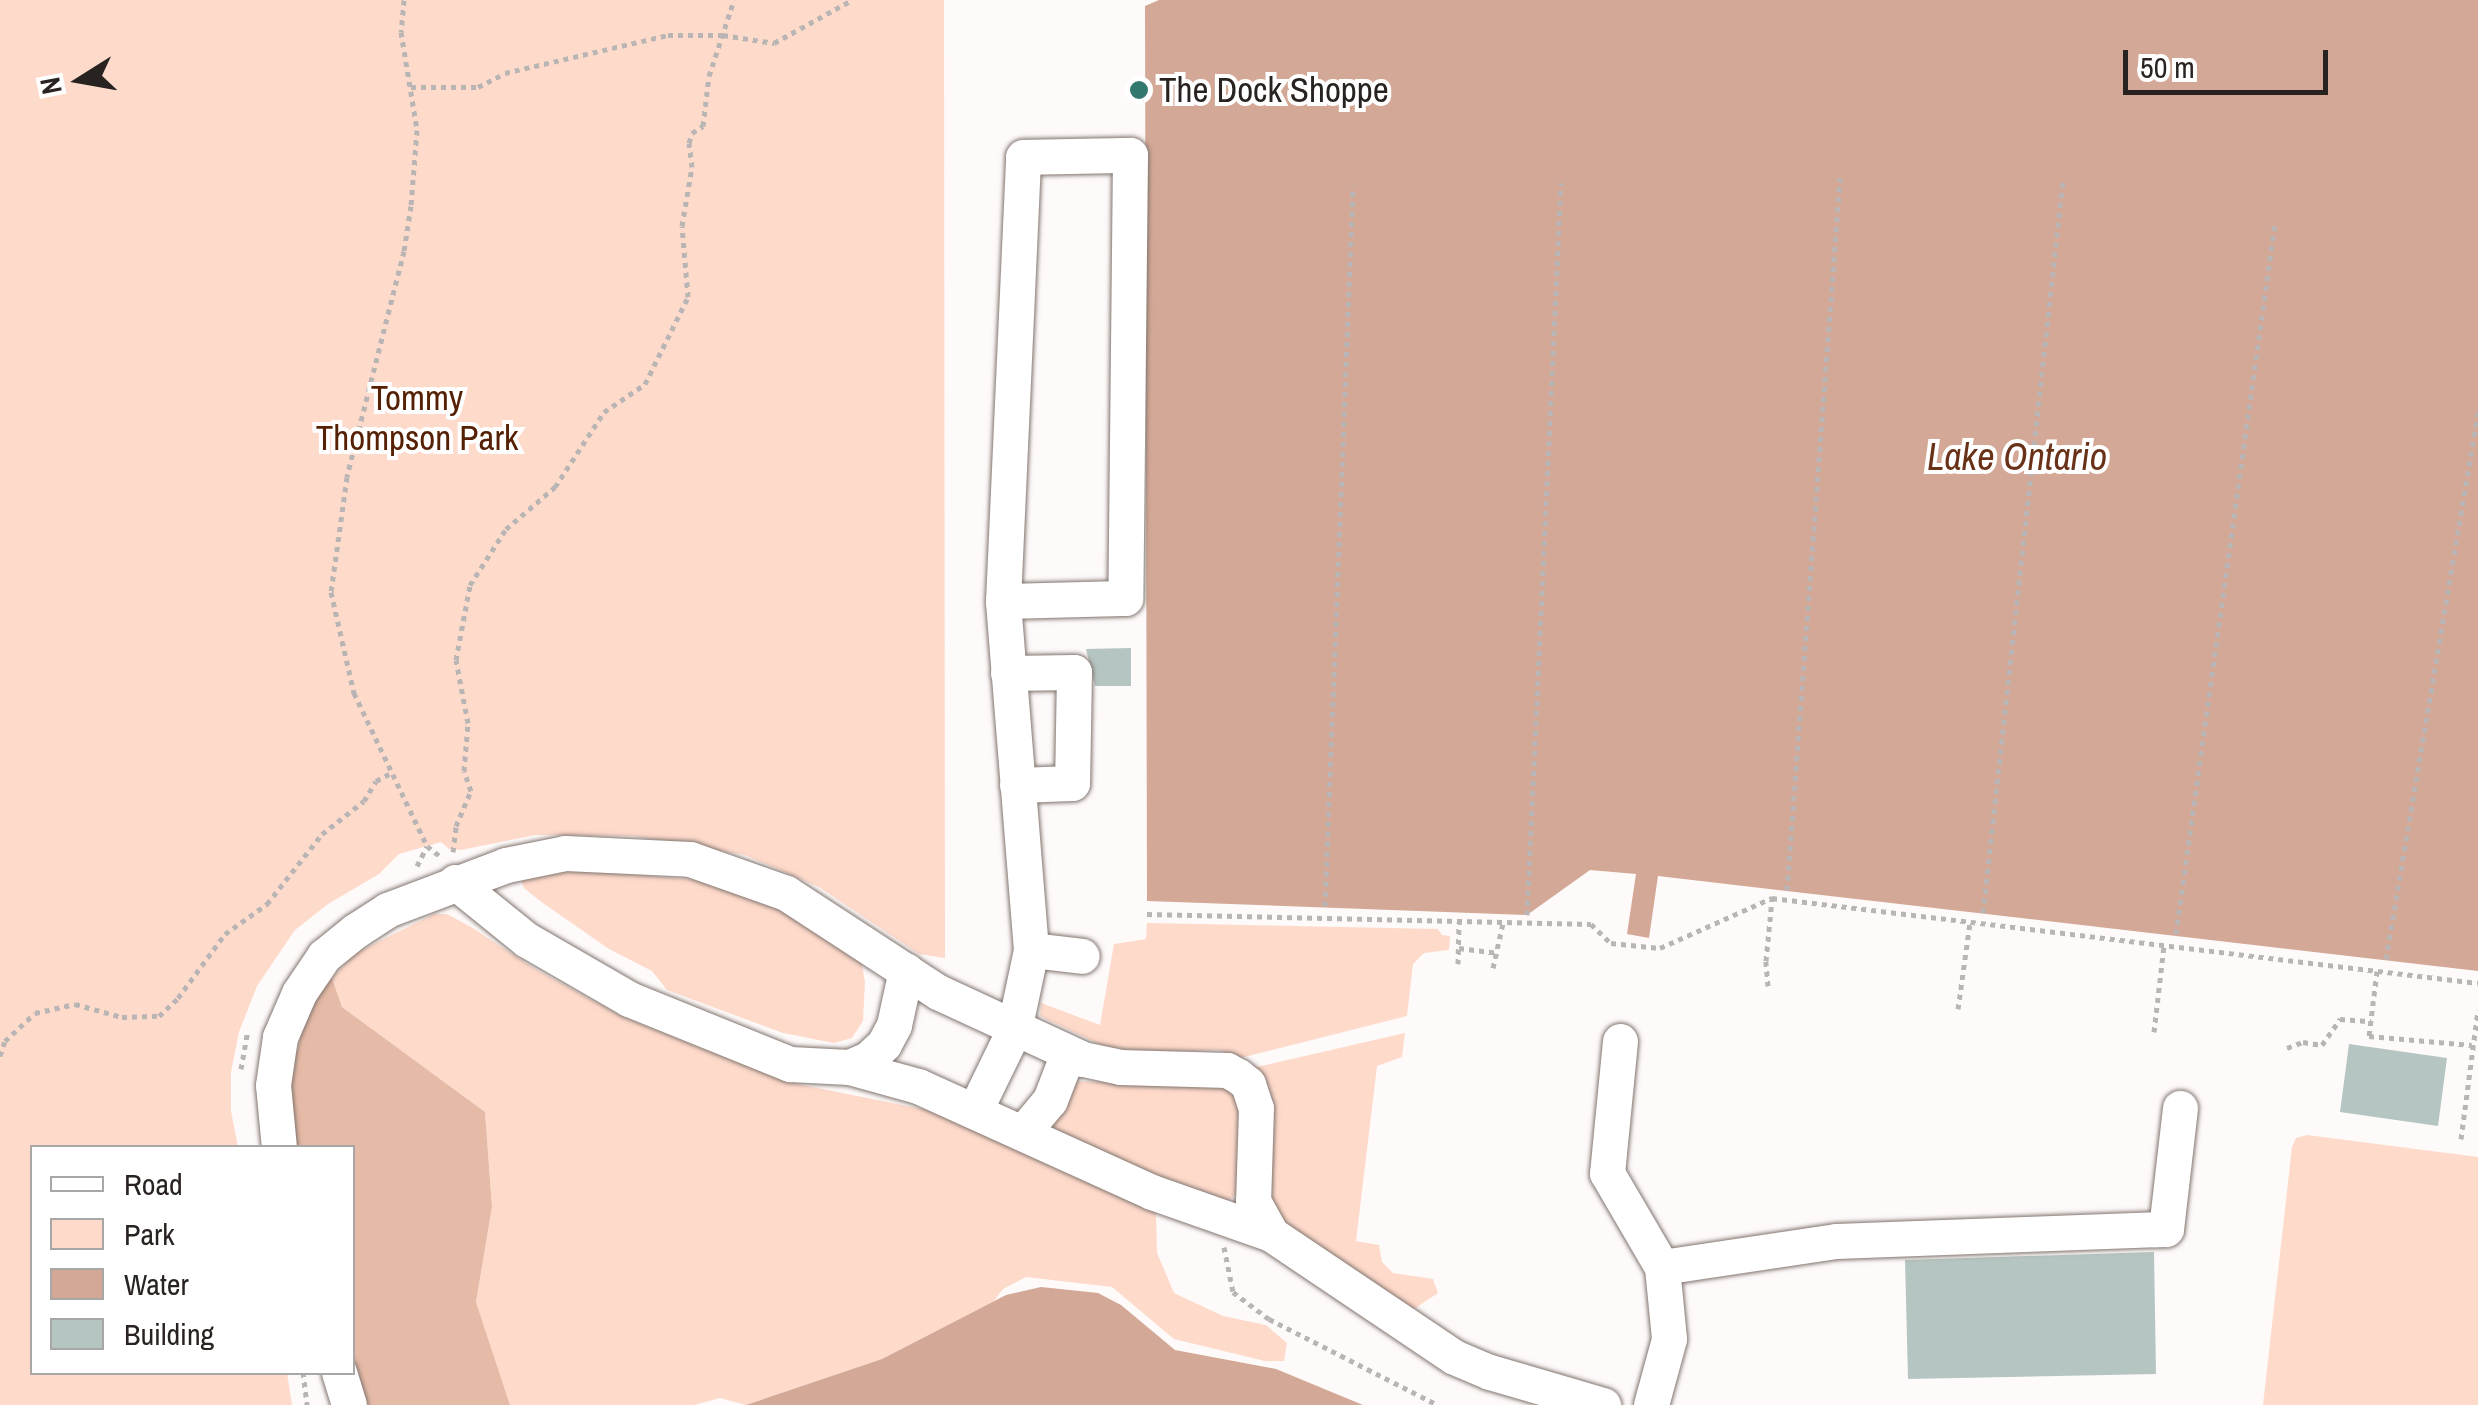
<!DOCTYPE html>
<style>
body{margin:0}
#map{position:relative;width:2478px;height:1405px;overflow:hidden;background:#fdfaf9;font-family:"Archivo Narrow",sans-serif}
div>[style]{position:absolute}
.green>*{inset:0;background:#fedacb}
.forest>*{inset:0;background:#e5baa6}
.water>*{inset:0;background:#d3a896}
.building>*{inset:0;background:#b5c5c2}
.path>*{height:5px;margin-top:-2.5px;transform-origin:0;background:repeating-linear-gradient(90deg,#b9b5b4 0 5px,transparent 0 10px)}
.roads{filter:drop-shadow(0 0 2px #82756f) drop-shadow(0 0 2px #82756f)}
.minor>*{height:35px;margin:-17.5px;padding:0 17.5px;transform-origin:17.5px;border-radius:17.5px;background:#fff}
.dots>*{width:28px;height:28px;translate:-50% -50%;box-sizing:border-box;border:5px solid #fff;border-radius:50%}
span{translate:-50% -50%;white-space:nowrap;text-align:center;line-height:1.15;-webkit-text-stroke:8px #fff;paint-order:stroke}
.poi-label{font-size:35px;color:#282320}
.left{translate:0 -50%;text-align:left}
.park-label{font-size:35px;color:#552003}
.water-label{font-size:38px;color:#693218;font-style:italic}
.legend{position:absolute;left:30px;top:1145px;width:325px;height:230px;box-sizing:border-box;background:#fff;border:2px solid #a9a7a6;margin:0;padding:12px 18px;list-style:none;font-size:30px;color:#282320}
.legend li{display:flex;align-items:center;gap:20px;height:50px}
.legend b{width:50px;border:2px solid #a9a7a6}
.north{position:absolute;left:30px;top:30px;width:100px;height:100px;-webkit-text-stroke:8px #fff;paint-order:stroke;rotate:259deg;font-size:28px;font-weight:700;line-height:40px;text-align:center;color:#282320}
.north::after{content:'';display:block;margin:auto;width:35px;height:45px;background:#282320;clip-path:polygon(50% 0,100% 100%,50% 72%,0 100%)}
.scale{position:absolute;left:2123px;top:50px;width:205px;height:45px;box-sizing:border-box;border:5px solid #282320;border-top:0;padding-left:12px;font-size:30px;line-height:35px;white-space:nowrap;color:#282320;-webkit-text-stroke:8px #fff;paint-order:stroke}
</style>
<div id="map">
<div class="green">
<div style="clip-path:polygon(0 0,944px 0,945px 958px,919px 954px,819px 887px,745px 855px,633px 836px,535px 835px,461px 850px,449px 849px,441px 842px,399px 854px,379px 874px,328px 904px,295px 930px,257px 986px,239px 1032px,231px 1072px,231px 1111px,238px 1147px,32px 1148px,32px 1372px,287px 1373px,292px 1405px,0 1405px)"></div>
<div style="clip-path:polygon(572px 869px,697px 880px,761px 898px,812px 924px,861px 959px,865px 982px,863px 1021px,852px 1038px,834px 1043px,783px 1033px,667px 990px,652px 971px,609px 949px,540px 901px,524px 888px,520px 876px)"></div>
<div style="clip-path:polygon(434px 914px,447px 914px,471px 927px,535px 969px,621px 1016px,698px 1047px,793px 1083px,927px 1110px,956px 1110px,1139px 1192px,1156px 1213px,1157px 1253px,1174px 1293px,1223px 1316px,1266px 1325px,1287px 1343px,1284px 1361px,1265px 1361px,1174px 1339px,1112px 1287px,1026px 1277px,1003px 1289px,994px 1301px,882px 1359px,746px 1405px,720px 1398px,694px 1405px,510px 1405px,476px 1302px,492px 1207px,485px 1112px,342px 1007px,332px 978px,354px 954px)"></div>
<div style="clip-path:polygon(1147px 923px,1438px 929px,1442px 935px,1450px 936px,1449px 950px,1424px 953px,1413px 964px,1407px 1016px,1240px 1058px,1219px 1050px,1141px 1053px,1103px 1046px,1040px 1016px,1041px 1003px,1100px 1025px,1114px 944px,1146px 939px)"></div>
<div style="clip-path:polygon(1405px 1033px,1402px 1057px,1377px 1066px,1356px 1241px,1379px 1245px,1382px 1262px,1393px 1273px,1433px 1279px,1438px 1293px,1411px 1311px,1285px 1223px,1271px 1203px,1252px 1068px)"></div>
<div style="clip-path:polygon(1071px 1081px,1225px 1085px,1241px 1101px,1236px 1194px,1229px 1201px,1208px 1201px,1042px 1124px)"></div>
<div style="clip-path:polygon(2307px 1135px,2478px 1157px,2478px 1405px,2263px 1405px,2292px 1147px,2296px 1138px)"></div>
</div>
<div class="forest">
<div style="clip-path:polygon(332px 978px,342px 1007px,485px 1112px,492px 1207px,476px 1302px,510px 1405px,366px 1405px,352px 1365px,352px 1148px,294px 1148px,287px 1088px,308px 1009px)"></div>
</div>
<div class="water">
<div style="clip-path:polygon(1159px 0,2478px 0,2478px 971px,1658px 876px,1649px 938px,1627px 934px,1636px 874px,1590px 870px,1527px 915px,1147px 901px,1145px 6px)"></div>
<div style="clip-path:polygon(1041px 1287px,1098px 1293px,1121px 1305px,1175px 1350px,1276px 1369px,1363px 1405px,746px 1405px,882px 1359px,1006px 1295px)"></div>
</div>
<div class="building">
<div style="clip-path:polygon(1131px 648px,1131px 686px,1095px 686px,1086px 649px)"></div>
<div style="clip-path:polygon(2349px 1044px,2447px 1058px,2438px 1126px,2340px 1112px)"></div>
<div style="clip-path:polygon(2154px 1252px,2156px 1374px,1908px 1379px,1905px 1260px)"></div>
</div>
<div class="path">
<div style="left:404px;top:0;width:32px;rotate:95deg"></div>
<div style="left:401px;top:32px;width:99px;rotate:80.7deg"></div>
<div style="left:417px;top:130px;width:76px;rotate:94.5deg"></div>
<div style="left:411px;top:206px;width:46px;rotate:98.8deg"></div>
<div style="left:404px;top:251px;width:233px;rotate:104.2deg"></div>
<div style="left:347px;top:477px;width:116px;rotate:97.9deg"></div>
<div style="left:331px;top:592px;width:104px;rotate:77.2deg"></div>
<div style="left:354px;top:693px;width:170px;rotate:64.5deg"></div>
<div style="left:427px;top:846px;width:16px;rotate:38deg"></div>
<div style="left:411px;top:87px;width:67px"></div>
<div style="left:478px;top:87px;width:30px;rotate:-27deg"></div>
<div style="left:505px;top:73px;width:167px;rotate:-13.1deg"></div>
<div style="left:668px;top:35px;width:55px"></div>
<div style="left:723px;top:35px;width:52px;rotate:8.9deg"></div>
<div style="left:774px;top:43px;width:89px;rotate:-28.9deg"></div>
<div style="left:453px;top:852px;width:26px;rotate:-83deg"></div>
<div style="left:456px;top:826px;width:38px;rotate:-67deg"></div>
<div style="left:471px;top:791px;width:21px;rotate:-109deg"></div>
<div style="left:464px;top:771px;width:48px;rotate:-85.2deg"></div>
<div style="left:468px;top:723px;width:64px;rotate:-100.8deg"></div>
<div style="left:456px;top:660px;width:76px;rotate:-79.4deg"></div>
<div style="left:470px;top:585px;width:67px;rotate:-57.3deg"></div>
<div style="left:506px;top:529px;width:65px;rotate:-40.6deg"></div>
<div style="left:555px;top:487px;width:90px;rotate:-56.8deg"></div>
<div style="left:604px;top:412px;width:50px;rotate:-34.3deg"></div>
<div style="left:645px;top:384px;width:97px;rotate:-63.7deg"></div>
<div style="left:688px;top:297px;width:71px;rotate:-94.8deg"></div>
<div style="left:682px;top:226px;width:60px;rotate:-80.4deg"></div>
<div style="left:692px;top:167px;width:24px;rotate:-97deg"></div>
<div style="left:689px;top:143px;width:10px;rotate:-73deg"></div>
<div style="left:692px;top:133px;width:13px;rotate:-32deg"></div>
<div style="left:703px;top:126px;width:50px;rotate:-83.2deg"></div>
<div style="left:709px;top:76px;width:80px;rotate:-71.8deg"></div>
<div style="left:417px;top:866px;width:22px;rotate:-63deg"></div>
<div style="left:1787px;top:890px;width:714px;rotate:-85.74deg"></div>
<div style="left:1325px;top:906px;width:721px;rotate:-87.77deg"></div>
<div style="left:1983px;top:913px;width:737px;rotate:-83.77deg"></div>
<div style="left:1147px;top:914px;width:444px;rotate:1.3deg"></div>
<div style="left:1591px;top:924px;width:28px;rotate:44deg"></div>
<div style="left:1611px;top:943px;width:49px;rotate:5.8deg"></div>
<div style="left:1660px;top:948px;width:123px;rotate:-24.1deg"></div>
<div style="left:1772px;top:898px;width:711px;rotate:6.87deg"></div>
<div style="left:1527px;top:915px;width:733px;rotate:-87.34deg"></div>
<div style="left:2176px;top:934px;width:719px;rotate:-82.08deg"></div>
<div style="left:1459px;top:948px;width:40px;rotate:7.1deg"></div>
<div style="left:2386px;top:959px;width:554px;rotate:-80.44deg"></div>
<div style="left:1458px;top:964px;width:42px;rotate:-88.6deg"></div>
<div style="left:1493px;top:968px;width:46px;rotate:-77.5deg"></div>
<div style="left:2377px;top:971px;width:65px;rotate:97deg"></div>
<div style="left:2369px;top:1036px;width:103px;rotate:5deg"></div>
<div style="left:1768px;top:986px;width:25px;rotate:-95deg"></div>
<div style="left:1766px;top:961px;width:62px;rotate:-84.5deg"></div>
<div style="left:1958px;top:1009px;width:88px;rotate:-82.1deg"></div>
<div style="left:2154px;top:1032px;width:87px;rotate:-83.4deg"></div>
<div style="left:2287px;top:1048px;width:17px;rotate:-21deg"></div>
<div style="left:2303px;top:1042px;width:19px;rotate:9deg"></div>
<div style="left:2322px;top:1045px;width:32px;rotate:-55deg"></div>
<div style="left:2340px;top:1019px;width:31px;rotate:4deg"></div>
<div style="left:0;top:1056px;width:16px;rotate:-72deg"></div>
<div style="left:5px;top:1041px;width:41px;rotate:-43deg"></div>
<div style="left:35px;top:1013px;width:41px;rotate:-12.7deg"></div>
<div style="left:75px;top:1004px;width:49px;rotate:15.5deg"></div>
<div style="left:122px;top:1017px;width:37px;rotate:-2deg"></div>
<div style="left:159px;top:1016px;width:26px;rotate:-43deg"></div>
<div style="left:178px;top:998px;width:79px;rotate:-53.7deg"></div>
<div style="left:225px;top:934px;width:52px;rotate:-35.5deg"></div>
<div style="left:267px;top:904px;width:89px;rotate:-51.8deg"></div>
<div style="left:322px;top:834px;width:53px;rotate:-38.2deg"></div>
<div style="left:364px;top:801px;width:23px;rotate:-59deg"></div>
<div style="left:376px;top:781px;width:17px;rotate:-28deg"></div>
<div style="left:241px;top:1069px;width:39px;rotate:-80deg"></div>
<div style="left:2461px;top:1139px;width:130px;rotate:-82.5deg"></div>
<div style="left:1224px;top:1247px;width:46px;rotate:78.7deg"></div>
<div style="left:1233px;top:1292px;width:45px;rotate:36.9deg"></div>
<div style="left:1269px;top:1319px;width:190px;rotate:27deg"></div>
<div style="left:303px;top:1372px;width:33px;rotate:83deg"></div>
</div>
<div class="roads">
<div class="minor">
<div style="left:1008px;top:673px;width:66px;rotate:-0.9deg"></div>
<div style="left:1074px;top:672px;width:111px;rotate:91deg"></div>
<div style="left:1072px;top:783px;width:55px;rotate:177.9deg"></div>
<div style="left:455px;top:882px;width:92px;rotate:38.9deg"></div>
<div style="left:527px;top:940px;width:118px;rotate:30deg"></div>
<div style="left:629px;top:999px;width:174px;rotate:22deg"></div>
<div style="left:790px;top:1064px;width:59px;rotate:2.9deg"></div>
<div style="left:849px;top:1067px;width:21px;rotate:-23deg"></div>
<div style="left:868px;top:1059px;width:22px;rotate:-43deg"></div>
<div style="left:884px;top:1044px;width:21px;rotate:-62deg"></div>
<div style="left:894px;top:1025px;width:56px;rotate:-77.7deg"></div>
<div style="left:1031px;top:950px;width:51px;rotate:6.7deg"></div>
<div style="left:1620px;top:1041px;width:133px;rotate:95.6deg"></div>
<div style="left:1607px;top:1173px;width:109px;rotate:59.7deg"></div>
<div style="left:1662px;top:1267px;width:72px;rotate:84.4deg"></div>
<div style="left:1669px;top:1339px;width:68px;rotate:105.3deg"></div>
<div style="left:849px;top:1067px;width:72px;rotate:15.4deg"></div>
<div style="left:918px;top:1086px;width:257px;rotate:24.4deg"></div>
<div style="left:1152px;top:1192px;width:126px;rotate:19.4deg"></div>
<div style="left:975px;top:1110px;width:89px;rotate:-64deg"></div>
<div style="left:1014px;top:1030px;width:82px;rotate:-78deg"></div>
<div style="left:1031px;top:950px;width:350px;rotate:-94.6deg"></div>
<div style="left:1003px;top:601px;width:444px;rotate:-87.4deg"></div>
<div style="left:1023px;top:157px;width:107px;rotate:-1.1deg"></div>
<div style="left:1130px;top:155px;width:443px;rotate:90.6deg"></div>
<div style="left:1125px;top:598px;width:122px;rotate:178.6deg"></div>
<div style="left:1024px;top:1131px;width:40px;rotate:-50deg"></div>
<div style="left:1050px;top:1100px;width:50px;rotate:-69deg"></div>
<div style="left:279px;top:1148px;width:63px;rotate:-95.4deg"></div>
<div style="left:273px;top:1085px;width:49px;rotate:-81.7deg"></div>
<div style="left:280px;top:1037px;width:48px;rotate:-66.6deg"></div>
<div style="left:299px;top:993px;width:45px;rotate:-56deg"></div>
<div style="left:324px;top:956px;width:40px;rotate:-39deg"></div>
<div style="left:355px;top:931px;width:38px;rotate:-33deg"></div>
<div style="left:387px;top:910px;width:127px;rotate:-20.7deg"></div>
<div style="left:506px;top:865px;width:60px;rotate:-11.5deg"></div>
<div style="left:565px;top:853px;width:125px;rotate:2.7deg"></div>
<div style="left:690px;top:859px;width:102px;rotate:19.5deg"></div>
<div style="left:786px;top:893px;width:181px;rotate:33.1deg"></div>
<div style="left:938px;top:992px;width:160px;rotate:24.8deg"></div>
<div style="left:1083px;top:1059px;width:38px;rotate:12deg"></div>
<div style="left:1120px;top:1067px;width:107px;rotate:1.6deg"></div>
<div style="left:1227px;top:1070px;width:13px;rotate:29deg"></div>
<div style="left:1238px;top:1076px;width:13px;rotate:39deg"></div>
<div style="left:1248px;top:1084px;width:25px;rotate:72deg"></div>
<div style="left:1256px;top:1108px;width:93px;rotate:91.8deg"></div>
<div style="left:1253px;top:1201px;width:38px;rotate:61deg"></div>
<div style="left:1271px;top:1234px;width:220px;rotate:33.9deg"></div>
<div style="left:1454px;top:1357px;width:39px;rotate:23deg"></div>
<div style="left:1490px;top:1372px;width:118px;rotate:16.3deg"></div>
<div style="left:1662px;top:1267px;width:176px;rotate:-8.5deg"></div>
<div style="left:1836px;top:1241px;width:330px;rotate:-2.1deg"></div>
<div style="left:2166px;top:1229px;width:122px;rotate:-83.4deg"></div>
<div style="left:339px;top:1372px;width:34px;rotate:73deg"></div>
</div>
</div>
<div class="dots">
<div style="left:1139px;top:90px;background:#32786f"></div>
</div>
<div class="poi-label">
<span class="left" style="left:1159px;top:90px">The Dock Shoppe</span>
</div>
<div class="park-label">
<span style="left:417px;top:418px">Tommy<br>Thompson Park</span>
</div>
<div class="water-label">
<span style="left:2017px;top:457px">Lake Ontario</span>
</div>
<ul class="legend">
<li><b style="height:12px;background:#fff"></b>Road</li>
<li><b style="height:28px;background:#fedacb"></b>Park</li>
<li><b style="height:28px;background:#d3a896"></b>Water</li>
<li><b style="height:28px;background:#b5c5c2"></b>Building</li>
</ul>
<div class="north">N</div>
<div class="scale">50 m</div>
</div>
